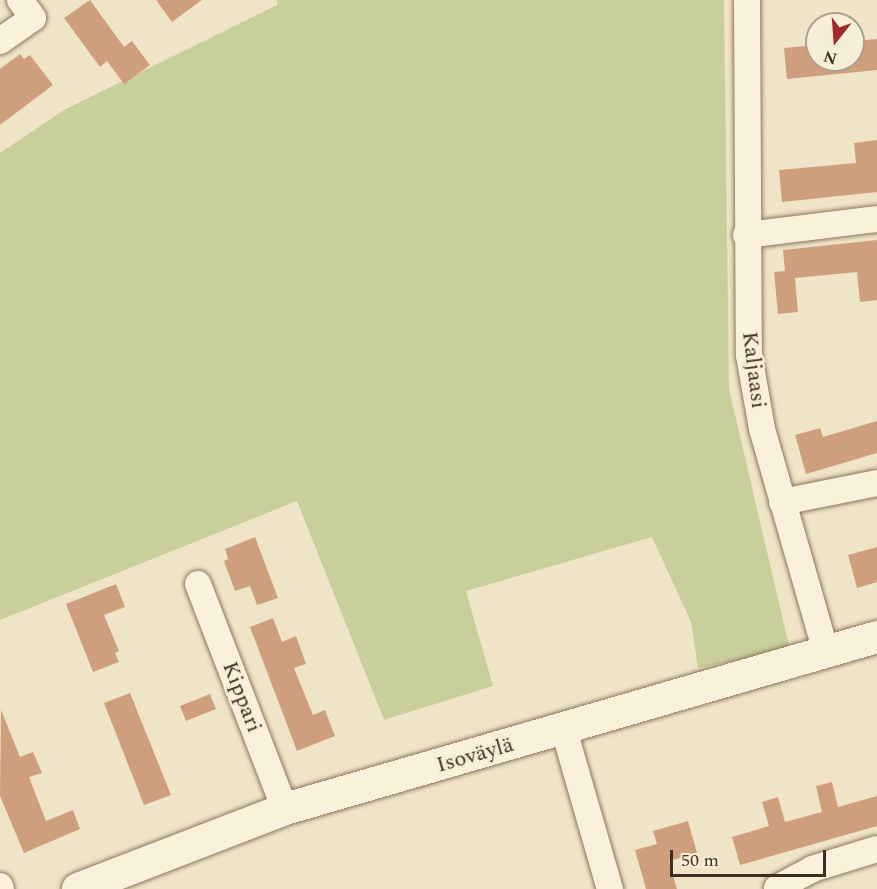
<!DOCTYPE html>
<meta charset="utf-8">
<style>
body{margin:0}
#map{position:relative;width:877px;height:889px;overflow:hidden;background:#f0e4c8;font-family:Spectral,serif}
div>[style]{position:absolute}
.green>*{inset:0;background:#c9cf9b}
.building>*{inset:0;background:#cf9f7d}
.roads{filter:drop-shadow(0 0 2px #8d765c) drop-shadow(0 0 2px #8d765c)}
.minor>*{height:26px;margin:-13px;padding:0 13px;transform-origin:13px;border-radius:13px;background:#faf1dc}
.tertiary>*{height:32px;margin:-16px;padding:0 16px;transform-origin:16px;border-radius:16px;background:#faf1dc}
span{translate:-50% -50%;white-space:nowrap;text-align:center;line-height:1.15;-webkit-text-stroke:5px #f7eed8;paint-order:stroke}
.street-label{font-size:22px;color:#3d2e20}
.north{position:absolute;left:805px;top:12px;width:60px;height:60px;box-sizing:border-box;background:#f7eed8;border:2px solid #ada18e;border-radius:50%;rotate:197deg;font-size:16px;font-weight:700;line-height:24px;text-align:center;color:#3d2e20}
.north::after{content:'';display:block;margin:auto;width:21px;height:27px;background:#9e2a2b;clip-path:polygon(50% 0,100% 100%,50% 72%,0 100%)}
.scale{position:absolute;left:670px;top:850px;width:156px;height:27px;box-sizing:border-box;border:3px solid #3d2e20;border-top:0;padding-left:8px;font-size:18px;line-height:21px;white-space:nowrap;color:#3d2e20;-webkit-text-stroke:4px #f7eed8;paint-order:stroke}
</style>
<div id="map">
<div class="green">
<div style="clip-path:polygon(277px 0,724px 0,729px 389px,790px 650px,698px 668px,691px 622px,652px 537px,466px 591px,493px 686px,384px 720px,297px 501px,0 620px,0 153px,64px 110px,277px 5px)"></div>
</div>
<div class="building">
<div style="clip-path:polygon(90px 0,124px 47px,132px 41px,150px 65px,124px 84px,107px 61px,100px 67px,64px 18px)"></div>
<div style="clip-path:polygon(156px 0,202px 0,172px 22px)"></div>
<div style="clip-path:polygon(877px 39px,877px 70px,787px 79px,784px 48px,817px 45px,817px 60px,853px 60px,853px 41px)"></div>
<div style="clip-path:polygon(20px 54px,24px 59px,30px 55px,53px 85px,0 125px,0 69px)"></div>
<div style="clip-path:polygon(877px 140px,877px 192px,782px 202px,779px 170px,856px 163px,854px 143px)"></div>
<div style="clip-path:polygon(877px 240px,877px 300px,860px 302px,857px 272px,795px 278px,798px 312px,778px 314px,774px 272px,785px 271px,783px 250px)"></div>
<div style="clip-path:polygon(877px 421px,877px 453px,806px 474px,795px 435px,820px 428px,823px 437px)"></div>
<div style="clip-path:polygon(255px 537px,278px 598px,257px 605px,250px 586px,235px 591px,224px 561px,228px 559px,225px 549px)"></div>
<div style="clip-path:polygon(877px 547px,877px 582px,857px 588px,848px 555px)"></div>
<div style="clip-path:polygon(116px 584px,125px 607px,104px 615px,119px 651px,115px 653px,119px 662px,93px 672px,66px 604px)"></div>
<div style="clip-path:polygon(273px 618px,282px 642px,296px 636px,306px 664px,294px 668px,313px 715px,325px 710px,335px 736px,297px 751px,250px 627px)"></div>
<div style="clip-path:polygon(130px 693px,171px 795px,144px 805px,104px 703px)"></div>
<div style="clip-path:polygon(210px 694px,216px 709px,186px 721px,180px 706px)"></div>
<div style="clip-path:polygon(1px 710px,20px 757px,33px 752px,42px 773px,29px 777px,46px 821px,73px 810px,80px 829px,24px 853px,0 796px)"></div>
<div style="clip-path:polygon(832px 782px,838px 807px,877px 796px,877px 826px,740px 865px,732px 837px,769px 826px,762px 802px,778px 797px,785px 822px,822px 812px,816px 786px)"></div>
<div style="clip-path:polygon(688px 821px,697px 853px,669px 861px,677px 889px,646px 889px,635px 850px,657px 844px,653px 831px)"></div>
</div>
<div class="roads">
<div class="minor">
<div style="left:747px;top:0;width:355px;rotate:89.7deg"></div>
<div style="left:749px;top:355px;width:75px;rotate:80deg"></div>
<div style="left:762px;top:429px;width:232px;rotate:74deg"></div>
<div style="left:0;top:41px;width:40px;rotate:-34.9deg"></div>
<div style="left:33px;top:18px;width:22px;rotate:-126deg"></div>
<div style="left:746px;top:235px;width:132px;rotate:-7deg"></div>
<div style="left:782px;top:502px;width:97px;rotate:-11.3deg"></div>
<div style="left:198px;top:584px;width:241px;rotate:68.9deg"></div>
<div style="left:564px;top:730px;width:166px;rotate:73.9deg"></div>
<div style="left:0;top:886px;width:3px;rotate:72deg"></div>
<div style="left:777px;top:888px;width:40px;rotate:-28deg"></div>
<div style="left:812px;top:869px;width:68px;rotate:-17.1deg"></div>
</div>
<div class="tertiary">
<div style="left:78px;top:889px;width:222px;rotate:-21.1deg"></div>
<div style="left:285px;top:809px;width:616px;rotate:-16.2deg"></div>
</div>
</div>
<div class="street-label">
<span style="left:754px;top:370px;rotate:83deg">Kaljaasi</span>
<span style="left:242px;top:697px;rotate:69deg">Kippari</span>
<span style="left:475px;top:755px;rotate:-16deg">Isoväylä</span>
</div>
<div class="north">N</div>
<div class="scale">50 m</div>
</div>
